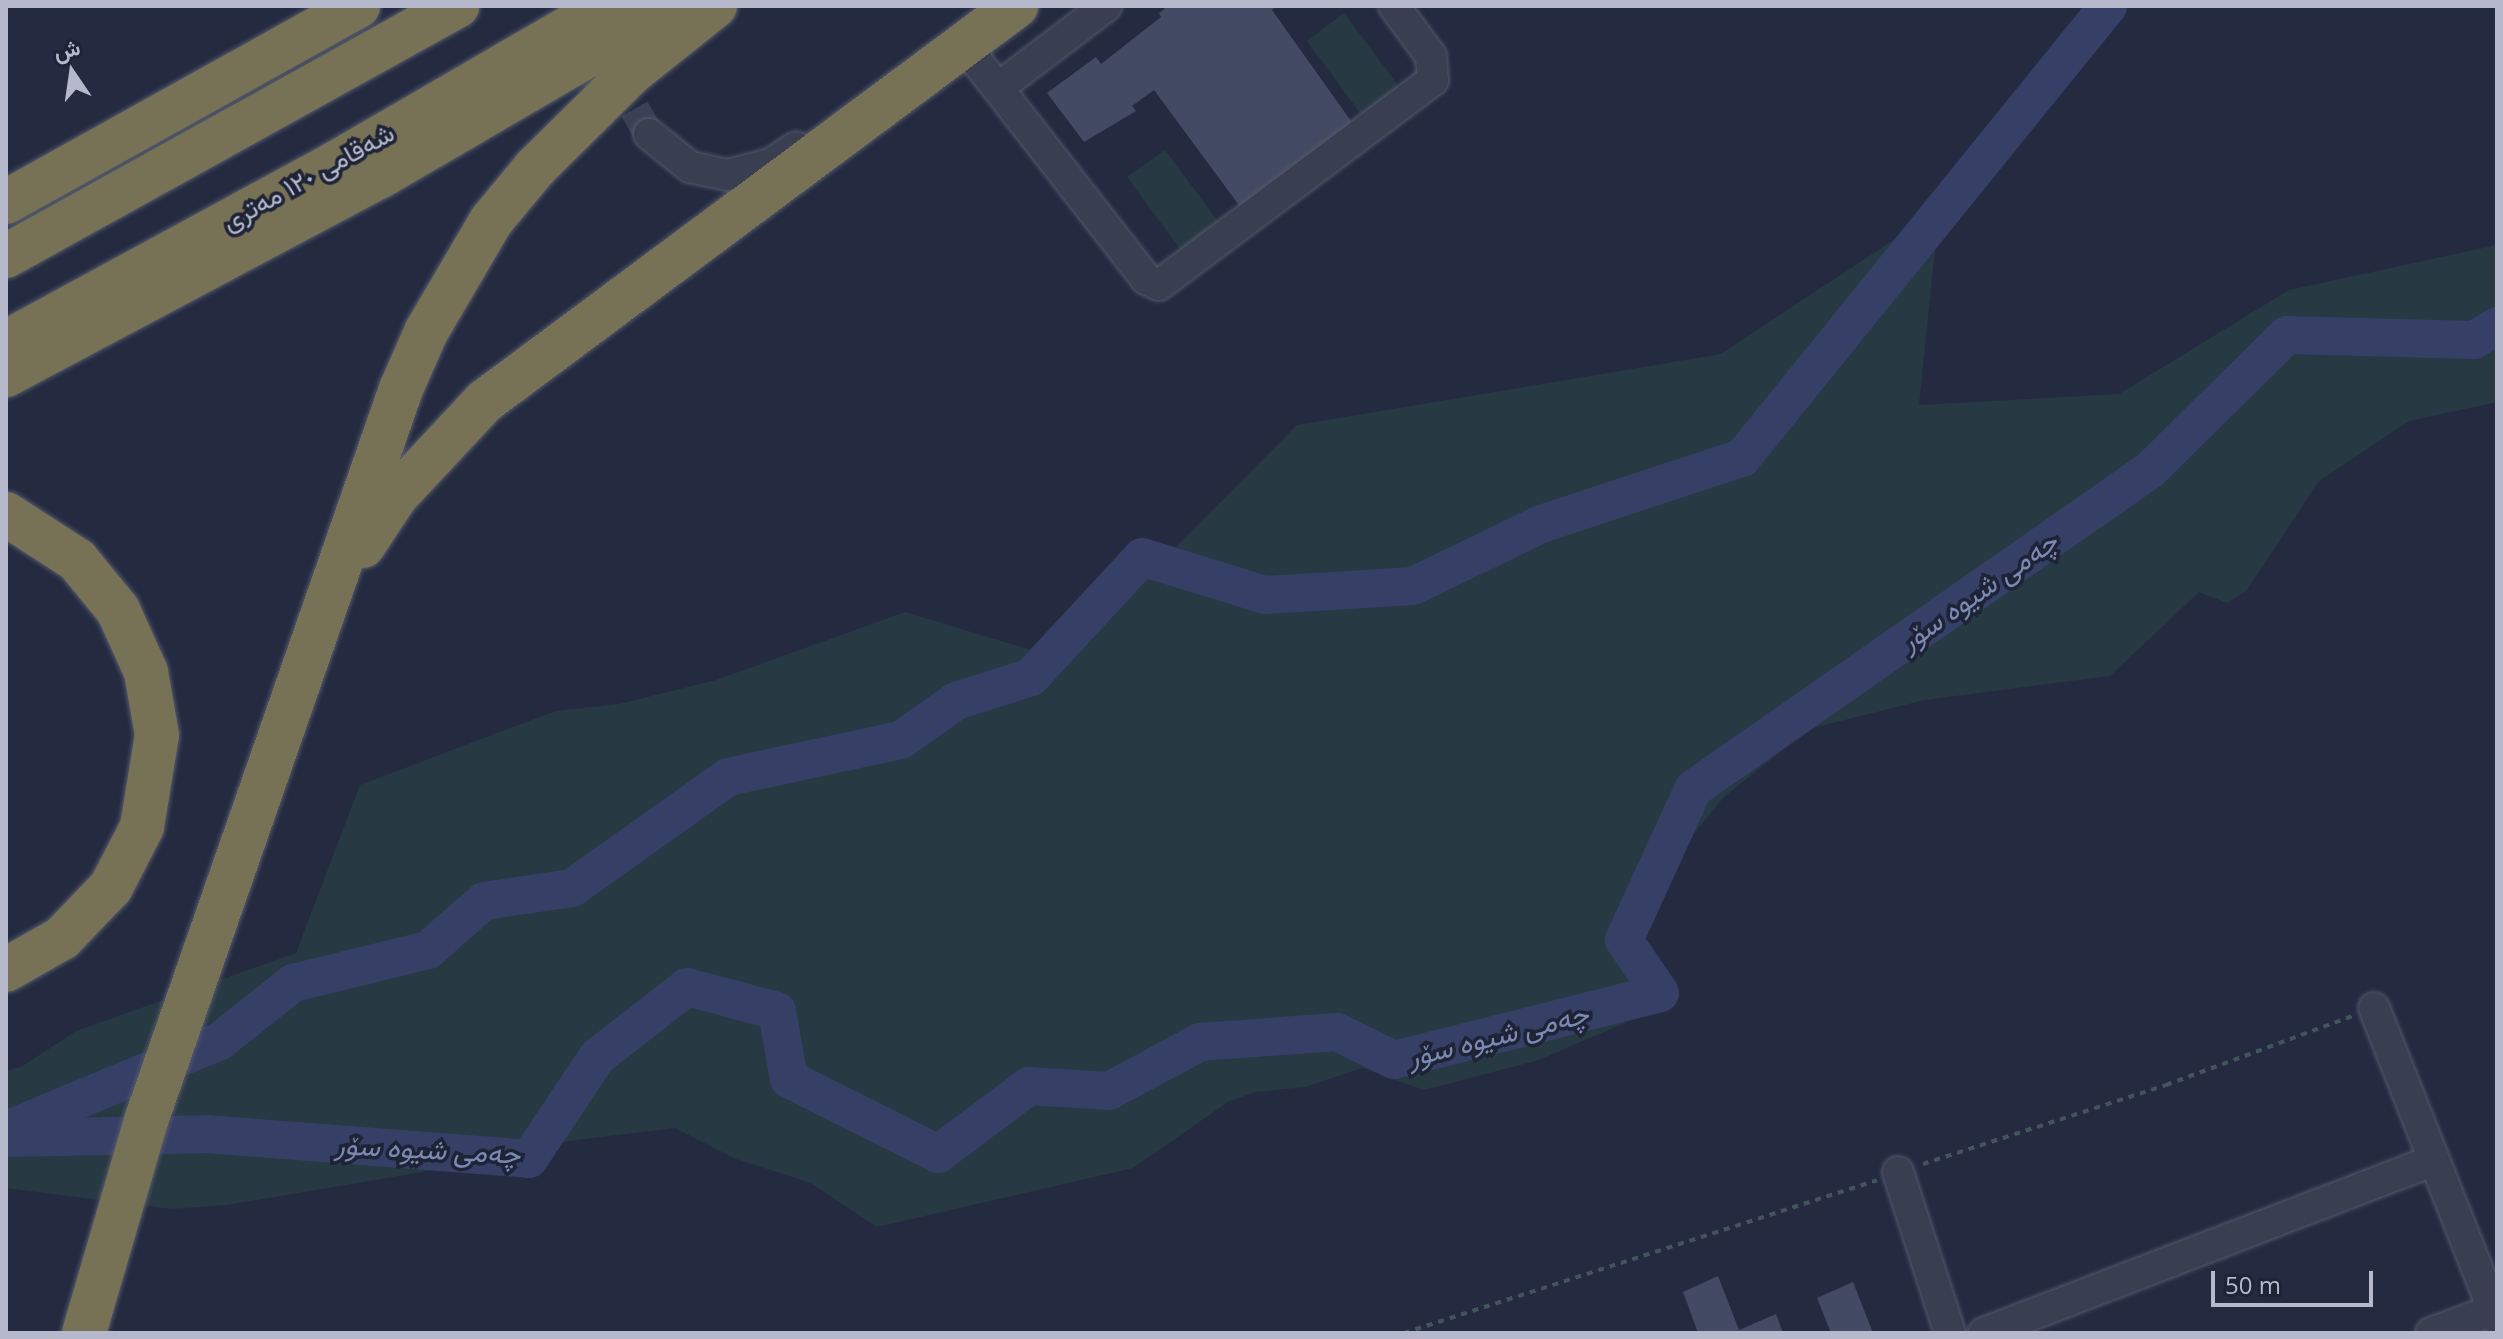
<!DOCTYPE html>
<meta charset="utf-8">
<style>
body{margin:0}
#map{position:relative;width:2503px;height:1339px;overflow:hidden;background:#242b41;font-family:"Open Sans",Vazirmatn,sans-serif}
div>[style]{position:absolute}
.green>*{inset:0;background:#273942}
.river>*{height:38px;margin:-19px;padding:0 19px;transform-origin:19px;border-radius:19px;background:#364067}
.building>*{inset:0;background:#434a63}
.minor-tunnel>*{height:30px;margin-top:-15px;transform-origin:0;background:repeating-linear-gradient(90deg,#3a4056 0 30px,transparent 0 45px)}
.path>*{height:4px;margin-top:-2px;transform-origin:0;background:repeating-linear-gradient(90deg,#42555c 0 6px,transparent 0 12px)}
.roads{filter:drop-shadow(0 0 2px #54596b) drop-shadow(0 0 2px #54596b)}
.minor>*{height:30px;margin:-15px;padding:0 15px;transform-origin:15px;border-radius:15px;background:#393e51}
.highway>*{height:44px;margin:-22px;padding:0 22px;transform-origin:22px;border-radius:22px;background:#777156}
span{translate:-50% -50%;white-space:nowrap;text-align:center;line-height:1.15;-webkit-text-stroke:7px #1e2336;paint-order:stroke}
.street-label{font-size:26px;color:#b5b9cb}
.water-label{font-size:28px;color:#7c89b3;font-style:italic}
.frame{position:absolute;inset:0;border:8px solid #b5b9cb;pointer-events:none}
.north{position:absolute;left:32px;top:32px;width:80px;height:80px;-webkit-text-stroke:6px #1e2336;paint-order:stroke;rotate:347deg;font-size:22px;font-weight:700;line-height:32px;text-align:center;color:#b5b9cb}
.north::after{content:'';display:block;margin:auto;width:28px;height:36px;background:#b5b9cb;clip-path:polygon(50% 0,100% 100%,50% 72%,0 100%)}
.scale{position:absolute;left:2211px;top:1271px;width:162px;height:36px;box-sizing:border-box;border:4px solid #b5b9cb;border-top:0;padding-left:10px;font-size:24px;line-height:28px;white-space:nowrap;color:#b5b9cb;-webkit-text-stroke:6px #1e2336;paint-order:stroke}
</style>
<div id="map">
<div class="green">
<div style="clip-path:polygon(1344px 13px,1401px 89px,1363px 117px,1307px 41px)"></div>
<div style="clip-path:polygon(1165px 150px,1221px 225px,1183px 253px,1127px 177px)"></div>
<div style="clip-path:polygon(1939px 210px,1919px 405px,2119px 394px,2289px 290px,2497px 245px,2497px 402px,2409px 421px,2318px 482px,2246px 591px,2227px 603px,2199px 592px,2110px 676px,1925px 700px,1809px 729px,1724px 797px,1639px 900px,1644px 1015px,1536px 1061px,1424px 1090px,1362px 1068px,1306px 1087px,1256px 1092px,1228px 1102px,1133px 1168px,877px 1227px,811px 1183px,736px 1159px,675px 1128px,568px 1141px,457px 1166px,227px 1205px,171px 1209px,6px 1188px,6px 1071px,21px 1067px,76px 1031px,296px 953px,360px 785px,556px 711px,619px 704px,716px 680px,905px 612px,1064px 660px,1297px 425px,1721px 354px)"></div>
</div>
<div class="river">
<div style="left:6px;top:1130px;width:232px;rotate:-22.6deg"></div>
<div style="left:220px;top:1041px;width:93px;rotate:-38.5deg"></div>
<div style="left:293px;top:983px;width:139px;rotate:-13.7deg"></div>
<div style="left:428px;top:950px;width:74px;rotate:-41.2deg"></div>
<div style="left:484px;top:901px;width:89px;rotate:-8.4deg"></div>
<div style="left:572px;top:888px;width:191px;rotate:-35.4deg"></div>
<div style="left:728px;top:777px;width:177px;rotate:-12.1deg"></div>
<div style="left:901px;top:740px;width:67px;rotate:-35.3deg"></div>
<div style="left:956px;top:701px;width:79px;rotate:-17.7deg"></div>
<div style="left:1031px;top:677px;width:163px;rotate:-47.2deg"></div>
<div style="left:1142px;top:557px;width:129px;rotate:17.2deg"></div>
<div style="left:1265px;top:595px;width:148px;rotate:-3.5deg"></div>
<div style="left:1413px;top:586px;width:142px;rotate:-25.8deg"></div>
<div style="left:1541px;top:524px;width:212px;rotate:-18.2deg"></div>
<div style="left:1742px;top:458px;width:582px;rotate:-51deg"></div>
<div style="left:6px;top:1138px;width:200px;rotate:-1.1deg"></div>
<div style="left:206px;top:1134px;width:324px;rotate:4.4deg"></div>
<div style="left:529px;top:1159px;width:123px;rotate:-56.3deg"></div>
<div style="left:597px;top:1057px;width:114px;rotate:-37.9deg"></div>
<div style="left:687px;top:987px;width:93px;rotate:14.9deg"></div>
<div style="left:777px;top:1011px;width:69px;rotate:80deg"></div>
<div style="left:789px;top:1079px;width:167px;rotate:26.7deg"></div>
<div style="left:938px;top:1154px;width:114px;rotate:-36.8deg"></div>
<div style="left:1029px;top:1086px;width:80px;rotate:3.6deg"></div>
<div style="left:1109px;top:1091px;width:103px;rotate:-28.3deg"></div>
<div style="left:1200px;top:1042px;width:137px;rotate:-4.2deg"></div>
<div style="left:1337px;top:1032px;width:64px;rotate:26.2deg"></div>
<div style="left:1394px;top:1060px;width:274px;rotate:-14.1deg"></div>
<div style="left:1660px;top:993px;width:64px;rotate:-124.2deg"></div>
<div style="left:1624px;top:940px;width:166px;rotate:-65.4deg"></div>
<div style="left:1693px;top:789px;width:557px;rotate:-34.92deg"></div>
<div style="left:2150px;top:470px;width:192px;rotate:-44.6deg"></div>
<div style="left:2287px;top:335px;width:187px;rotate:1.5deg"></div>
<div style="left:2474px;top:340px;width:27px;rotate:-31deg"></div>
</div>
<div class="building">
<div style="clip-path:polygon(1168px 6px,1277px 6px,1272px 10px,1356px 128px,1244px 212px,1154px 90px,1132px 106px,1136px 111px,1084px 142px,1047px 93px,1096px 57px,1101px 64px,1161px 17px,1159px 13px)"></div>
<div style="clip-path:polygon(1718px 1276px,1739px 1330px,1776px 1314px,1783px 1333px,1698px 1333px,1683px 1292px)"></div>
<div style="clip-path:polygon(1853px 1282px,1873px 1333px,1831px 1333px,1817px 1298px)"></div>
</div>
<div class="minor-tunnel">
<div style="left:612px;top:70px;width:74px;rotate:60deg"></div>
</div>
<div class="path">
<div style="left:1923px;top:1164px;width:256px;rotate:-18deg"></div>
<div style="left:2166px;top:1085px;width:199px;rotate:-20.3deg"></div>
<div style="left:1404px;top:1333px;width:497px;rotate:-17.9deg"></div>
</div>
<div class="roads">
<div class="minor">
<div style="left:964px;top:45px;width:296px;rotate:52.1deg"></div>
<div style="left:1146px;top:279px;width:14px;rotate:25deg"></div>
<div style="left:1159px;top:285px;width:342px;rotate:-36.8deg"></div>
<div style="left:1433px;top:80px;width:24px;rotate:-95deg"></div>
<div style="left:1431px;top:56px;width:62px;rotate:-126.5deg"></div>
<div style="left:998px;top:88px;width:136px;rotate:-37.2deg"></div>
<div style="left:649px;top:134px;width:53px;rotate:38.8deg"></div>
<div style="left:690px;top:167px;width:39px;rotate:12deg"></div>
<div style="left:728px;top:175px;width:44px;rotate:-14.3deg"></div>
<div style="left:771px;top:164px;width:30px;rotate:-34deg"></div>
<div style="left:2374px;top:1008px;width:334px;rotate:68.4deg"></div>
<div style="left:1898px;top:1172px;width:169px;rotate:72.1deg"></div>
<div style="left:1984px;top:1333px;width:481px;rotate:-21deg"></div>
<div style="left:2431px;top:1333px;width:66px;rotate:-20.4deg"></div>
</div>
<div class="highway">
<div style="left:6px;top:202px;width:403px;rotate:-29.1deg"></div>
<div style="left:6px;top:256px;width:516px;rotate:-29deg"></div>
<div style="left:12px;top:339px;width:366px;rotate:-28.5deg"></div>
<div style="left:334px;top:164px;width:315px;rotate:-30.1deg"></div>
<div style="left:6px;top:375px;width:422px;rotate:-28deg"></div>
<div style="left:379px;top:177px;width:340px;rotate:-30.2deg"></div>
<div style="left:6px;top:514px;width:85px;rotate:32.9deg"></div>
<div style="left:77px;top:560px;width:65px;rotate:50.6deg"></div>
<div style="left:118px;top:610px;width:68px;rotate:65.7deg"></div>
<div style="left:146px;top:672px;width:64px;rotate:80.1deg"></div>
<div style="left:157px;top:735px;width:93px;rotate:99.3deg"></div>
<div style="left:142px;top:827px;width:68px;rotate:117.3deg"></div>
<div style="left:111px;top:887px;width:71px;rotate:133.9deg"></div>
<div style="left:62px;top:938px;width:64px;rotate:150.3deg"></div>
<div style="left:363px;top:546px;width:60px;rotate:-56.6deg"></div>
<div style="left:396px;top:496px;width:130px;rotate:-46.9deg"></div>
<div style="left:485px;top:401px;width:662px;rotate:-36.64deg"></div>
<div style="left:84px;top:1333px;width:224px;rotate:-73.7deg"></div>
<div style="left:147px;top:1118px;width:772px;rotate:-70.79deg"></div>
<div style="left:401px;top:389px;width:62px;rotate:-66.3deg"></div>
<div style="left:426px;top:332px;width:129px;rotate:-59.6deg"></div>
<div style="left:491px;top:221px;width:69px;rotate:-50.3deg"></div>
<div style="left:535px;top:168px;width:136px;rotate:-44.7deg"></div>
<div style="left:632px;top:72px;width:106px;rotate:-38.5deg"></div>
</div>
</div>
<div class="street-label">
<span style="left:308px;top:177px;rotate:-29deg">شەقامی ١٢٠ مەتری</span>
</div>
<div class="water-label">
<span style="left:1978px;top:590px;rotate:-35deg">چەمی شیوە سۆر</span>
<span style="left:1498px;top:1034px;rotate:-14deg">چەمی شیوە سۆر</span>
<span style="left:428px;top:1148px;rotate:3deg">چەمی شیوە سۆر</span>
</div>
<div class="frame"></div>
<div class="north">ش</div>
<div class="scale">50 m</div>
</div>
